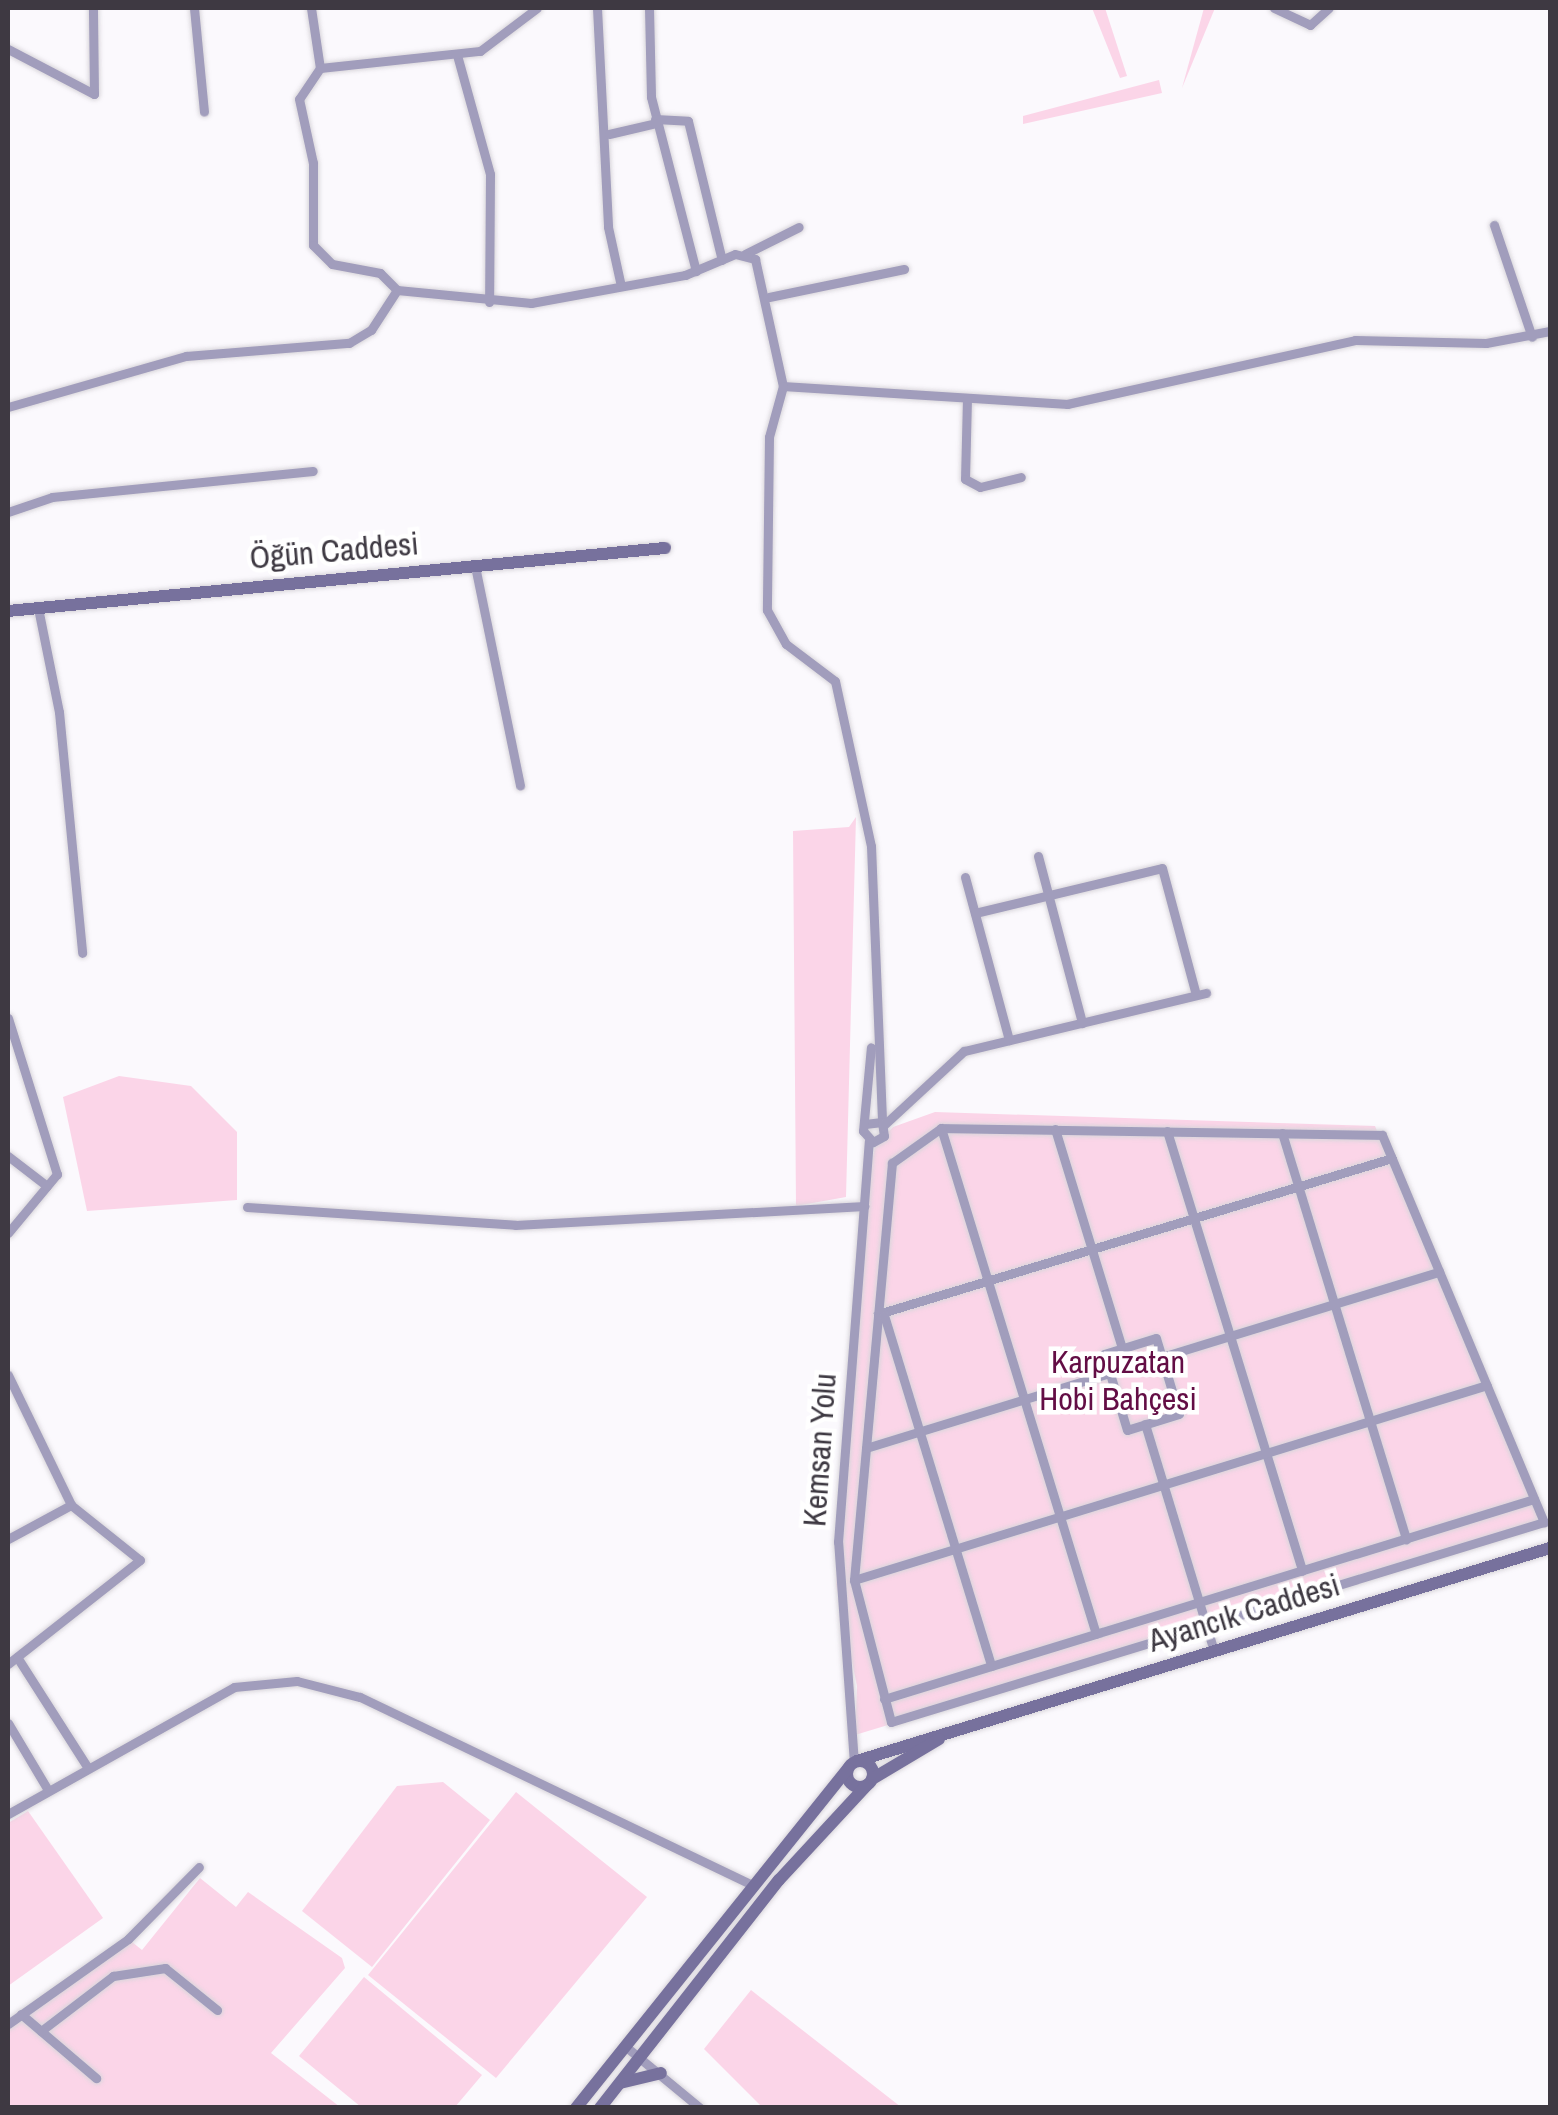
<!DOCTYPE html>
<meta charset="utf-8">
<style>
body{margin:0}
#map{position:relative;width:1558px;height:2115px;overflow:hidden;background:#fbf9fd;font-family:"Archivo Narrow",sans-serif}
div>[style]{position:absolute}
.green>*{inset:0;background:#fbd5e8}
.roads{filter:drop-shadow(0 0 2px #d9d6db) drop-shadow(0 0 2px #d9d6db)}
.street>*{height:9px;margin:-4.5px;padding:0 4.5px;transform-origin:4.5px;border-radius:4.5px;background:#a19dbc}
.secondary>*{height:12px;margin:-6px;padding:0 6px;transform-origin:6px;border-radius:6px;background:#77719d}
.secondary>.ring{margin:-6px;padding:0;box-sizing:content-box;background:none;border:12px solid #77719d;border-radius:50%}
span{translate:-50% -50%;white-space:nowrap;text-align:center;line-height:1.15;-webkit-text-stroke:9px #fff;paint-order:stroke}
.street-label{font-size:32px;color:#3e3942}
.park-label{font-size:32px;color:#630d45}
.frame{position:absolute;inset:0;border:10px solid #3e3942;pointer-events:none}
</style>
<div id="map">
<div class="green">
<div style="clip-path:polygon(1092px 8px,1105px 8px,1127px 76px,1120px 78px)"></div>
<div style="clip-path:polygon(1204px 8px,1215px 8px,1182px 88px)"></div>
<div style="clip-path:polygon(1159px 80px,1162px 93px,1023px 124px,1023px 116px)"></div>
<div style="clip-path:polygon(856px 817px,846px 1197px,796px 1206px,793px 831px,849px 827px)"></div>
<div style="clip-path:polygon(119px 1076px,191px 1086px,237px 1132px,237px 1200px,87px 1211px,63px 1097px)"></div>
<div style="clip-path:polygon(935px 1112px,1375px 1126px,1542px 1526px,855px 1735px,857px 1686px,836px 1585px,870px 1172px,875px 1146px,893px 1127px)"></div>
<div style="clip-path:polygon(443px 1782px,490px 1820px,372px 1967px,302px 1911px,397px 1786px)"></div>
<div style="clip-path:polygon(516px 1792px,647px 1897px,496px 2078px,368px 1975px)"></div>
<div style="clip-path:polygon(28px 1811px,103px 1918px,8px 1986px,8px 1823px)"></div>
<div style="clip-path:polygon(200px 1878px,236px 1907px,248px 1892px,342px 1958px,345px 1968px,271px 2053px,340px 2107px,8px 2107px,8px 2029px,132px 1942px,142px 1950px)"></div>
<div style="clip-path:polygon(364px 1977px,482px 2075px,455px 2107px,361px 2107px,299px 2056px)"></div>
<div style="clip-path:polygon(751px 1990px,901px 2107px,762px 2107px,704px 2049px)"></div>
</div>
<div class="roads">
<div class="street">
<div style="left:194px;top:8px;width:104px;rotate:84.5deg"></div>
<div style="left:311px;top:8px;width:61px;rotate:81.5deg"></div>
<div style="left:320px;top:68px;width:37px;rotate:124deg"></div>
<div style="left:299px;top:99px;width:66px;rotate:77.7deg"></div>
<div style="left:313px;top:163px;width:82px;rotate:90deg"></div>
<div style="left:313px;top:245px;width:27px;rotate:45deg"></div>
<div style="left:332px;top:264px;width:49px;rotate:10.6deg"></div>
<div style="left:380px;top:273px;width:24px;rotate:45deg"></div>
<div style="left:597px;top:8px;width:219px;rotate:87.1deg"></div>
<div style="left:608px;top:227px;width:60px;rotate:77.6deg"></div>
<div style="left:649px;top:8px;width:89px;rotate:88.7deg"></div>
<div style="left:651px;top:97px;width:180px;rotate:75.5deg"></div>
<div style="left:1274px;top:8px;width:40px;rotate:25deg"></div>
<div style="left:1310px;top:25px;width:25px;rotate:-42deg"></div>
<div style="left:8px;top:49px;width:97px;rotate:27.6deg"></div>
<div style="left:94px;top:94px;width:86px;rotate:-90.7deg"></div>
<div style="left:457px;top:55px;width:123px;rotate:74.5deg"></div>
<div style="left:490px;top:174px;width:128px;rotate:90.4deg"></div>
<div style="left:320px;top:68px;width:161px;rotate:-6.1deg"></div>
<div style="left:480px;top:51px;width:71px;rotate:-37deg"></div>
<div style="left:655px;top:119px;width:33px;rotate:3deg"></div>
<div style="left:688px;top:121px;width:143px;rotate:76.3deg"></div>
<div style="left:609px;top:134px;width:48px;rotate:-13.2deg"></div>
<div style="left:1494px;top:225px;width:118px;rotate:71.3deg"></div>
<div style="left:745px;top:254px;width:60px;rotate:-26.6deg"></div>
<div style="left:769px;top:297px;width:138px;rotate:-11.7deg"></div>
<div style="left:783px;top:386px;width:285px;rotate:3.6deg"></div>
<div style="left:1067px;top:404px;width:295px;rotate:-12.5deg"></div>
<div style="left:1355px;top:340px;width:131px;rotate:1.3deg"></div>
<div style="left:1486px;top:343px;width:65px;rotate:-10.6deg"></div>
<div style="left:967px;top:398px;width:81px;rotate:91.4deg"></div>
<div style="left:965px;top:479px;width:17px;rotate:28deg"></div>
<div style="left:980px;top:487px;width:42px;rotate:-13.7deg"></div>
<div style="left:8px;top:407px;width:185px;rotate:-16deg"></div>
<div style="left:186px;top:356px;width:164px;rotate:-4.6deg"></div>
<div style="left:349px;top:343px;width:26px;rotate:-31deg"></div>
<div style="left:371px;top:330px;width:48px;rotate:-57deg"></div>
<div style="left:397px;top:290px;width:135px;rotate:5.5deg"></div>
<div style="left:531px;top:303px;width:157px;rotate:-10.3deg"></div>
<div style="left:685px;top:275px;width:54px;rotate:-22.8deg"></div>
<div style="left:735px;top:254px;width:21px;rotate:14deg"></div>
<div style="left:755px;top:259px;width:130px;rotate:77.6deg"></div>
<div style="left:783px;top:386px;width:53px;rotate:105.4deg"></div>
<div style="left:769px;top:437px;width:173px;rotate:90.7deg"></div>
<div style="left:767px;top:610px;width:39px;rotate:61deg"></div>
<div style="left:786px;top:644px;width:61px;rotate:37.1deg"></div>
<div style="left:835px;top:681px;width:169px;rotate:77.7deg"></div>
<div style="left:871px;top:846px;width:276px;rotate:87.7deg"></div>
<div style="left:8px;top:512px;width:46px;rotate:-18.8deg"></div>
<div style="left:52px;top:497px;width:262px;rotate:-5.7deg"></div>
<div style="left:475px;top:566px;width:224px;rotate:78.4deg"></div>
<div style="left:38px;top:608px;width:106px;rotate:78.6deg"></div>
<div style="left:59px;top:712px;width:242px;rotate:84.5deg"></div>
<div style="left:1038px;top:856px;width:173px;rotate:75.2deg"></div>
<div style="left:965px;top:877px;width:169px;rotate:74.9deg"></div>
<div style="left:975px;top:913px;width:192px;rotate:-13.5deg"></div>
<div style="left:1162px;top:868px;width:131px;rotate:75deg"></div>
<div style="left:8px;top:1018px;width:164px;rotate:72.6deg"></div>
<div style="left:57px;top:1174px;width:77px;rotate:129.7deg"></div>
<div style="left:865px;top:1124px;width:17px;rotate:-7deg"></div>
<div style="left:882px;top:1122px;width:14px;rotate:82deg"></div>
<div style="left:884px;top:1136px;width:13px;rotate:151deg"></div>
<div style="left:873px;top:1142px;width:15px;rotate:-132deg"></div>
<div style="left:863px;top:1131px;width:84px;rotate:-84.6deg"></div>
<div style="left:884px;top:1125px;width:109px;rotate:-42.8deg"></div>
<div style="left:964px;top:1051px;width:249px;rotate:-13.5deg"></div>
<div style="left:941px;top:1128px;width:441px;rotate:0.9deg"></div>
<div style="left:1382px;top:1135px;width:420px;rotate:67.3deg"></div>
<div style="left:1544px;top:1522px;width:683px;rotate:162.97deg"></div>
<div style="left:891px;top:1722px;width:147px;rotate:-104.6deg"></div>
<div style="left:854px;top:1580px;width:419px;rotate:-84.8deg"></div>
<div style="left:892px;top:1163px;width:60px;rotate:-35.5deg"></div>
<div style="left:941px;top:1128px;width:529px;rotate:72.97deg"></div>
<div style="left:1055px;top:1129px;width:229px;rotate:73deg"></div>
<div style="left:1167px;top:1131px;width:460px;rotate:72.9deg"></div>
<div style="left:1282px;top:1133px;width:425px;rotate:73deg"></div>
<div style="left:8px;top:1156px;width:49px;rotate:37.6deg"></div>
<div style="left:247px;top:1207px;width:269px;rotate:3.8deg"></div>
<div style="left:515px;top:1225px;width:350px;rotate:-3.1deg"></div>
<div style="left:878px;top:1314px;width:537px;rotate:-16.88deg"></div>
<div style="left:884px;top:1315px;width:367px;rotate:73deg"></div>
<div style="left:1156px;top:1338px;width:79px;rotate:73.2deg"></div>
<div style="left:1179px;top:1414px;width:54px;rotate:162.9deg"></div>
<div style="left:1127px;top:1430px;width:79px;rotate:-106.8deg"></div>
<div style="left:1104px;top:1354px;width:54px;rotate:-17.1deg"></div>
<div style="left:1162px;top:1357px;width:290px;rotate:-17.1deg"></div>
<div style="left:8px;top:1375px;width:144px;rotate:64.1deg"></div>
<div style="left:71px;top:1505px;width:88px;rotate:38.6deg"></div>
<div style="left:140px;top:1560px;width:168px;rotate:141.8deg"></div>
<div style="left:1145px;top:1424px;width:237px;rotate:73.1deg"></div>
<div style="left:866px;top:1448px;width:255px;rotate:-17.1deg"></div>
<div style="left:8px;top:1539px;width:72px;rotate:-28.4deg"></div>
<div style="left:854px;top:1580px;width:662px;rotate:-17.12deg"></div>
<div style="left:17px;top:1657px;width:132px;rotate:57.4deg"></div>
<div style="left:884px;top:1699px;width:680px;rotate:-17.1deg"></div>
<div style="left:8px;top:1723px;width:78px;rotate:59.2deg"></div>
<div style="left:854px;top:1763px;width:222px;rotate:-94.1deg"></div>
<div style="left:838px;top:1542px;width:402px;rotate:-85.6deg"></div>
<div style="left:8px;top:1814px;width:259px;rotate:-29.3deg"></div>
<div style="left:234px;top:1687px;width:63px;rotate:-5.4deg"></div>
<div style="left:297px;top:1681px;width:65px;rotate:14.3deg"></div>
<div style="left:360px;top:1697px;width:433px;rotate:25.6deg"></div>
<div style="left:21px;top:2014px;width:99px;rotate:40.5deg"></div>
<div style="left:8px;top:2024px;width:147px;rotate:-35.3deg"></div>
<div style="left:128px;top:1939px;width:101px;rotate:-45.4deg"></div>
<div style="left:41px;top:2031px;width:91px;rotate:-37.4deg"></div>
<div style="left:113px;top:1976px;width:53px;rotate:-8.7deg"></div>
<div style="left:165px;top:1968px;width:67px;rotate:38.9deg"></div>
<div style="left:625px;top:2046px;width:97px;rotate:39.6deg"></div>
</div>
<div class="secondary">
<div style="left:8px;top:611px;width:660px;rotate:-5.48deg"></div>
<div style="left:857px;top:1761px;width:725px;rotate:-17.09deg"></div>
<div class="ring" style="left:847px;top:1761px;width:14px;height:14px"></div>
<div style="left:872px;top:1779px;width:78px;rotate:-30.8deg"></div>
<div style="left:620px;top:2083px;width:42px;rotate:-13.7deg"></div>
<div style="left:576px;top:2108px;width:435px;rotate:-51.3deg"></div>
<div style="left:600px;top:2108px;width:290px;rotate:-51.9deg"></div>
<div style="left:779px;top:1880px;width:129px;rotate:-47.2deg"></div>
</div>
</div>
<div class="street-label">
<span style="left:334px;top:551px;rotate:-5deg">Öğün Caddesi</span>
<span style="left:820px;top:1450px;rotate:-86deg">Kemsan Yolu</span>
<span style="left:1244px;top:1613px;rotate:-17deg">Ayancık Caddesi</span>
</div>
<div class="park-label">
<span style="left:1118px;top:1381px">Karpuzatan<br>Hobi Bahçesi</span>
</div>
<div class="frame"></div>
</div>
